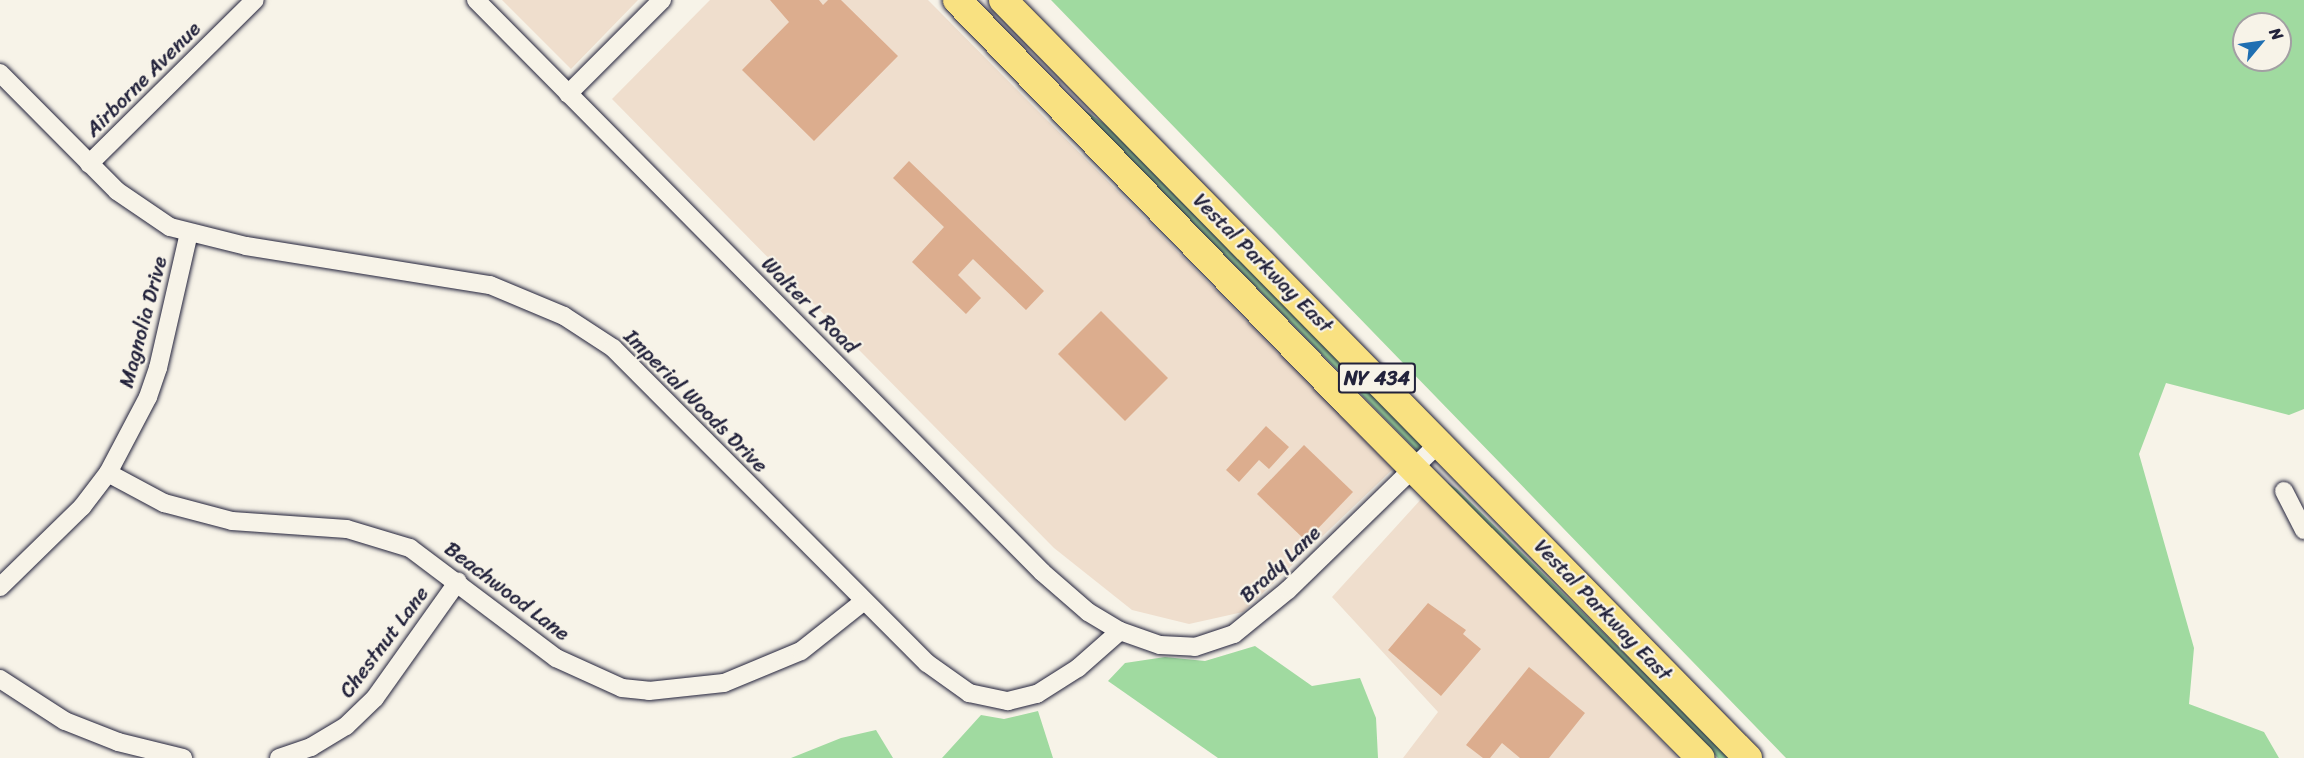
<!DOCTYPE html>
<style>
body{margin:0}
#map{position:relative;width:2304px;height:758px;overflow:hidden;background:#f7f3e8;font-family:Sriracha,sans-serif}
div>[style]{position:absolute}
.built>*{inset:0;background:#efdecd}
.green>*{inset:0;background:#a0daa0}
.building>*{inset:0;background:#dcad8e}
.roads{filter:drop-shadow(0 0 2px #22223b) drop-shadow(0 0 2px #22223b)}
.minor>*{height:18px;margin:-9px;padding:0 9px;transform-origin:9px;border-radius:9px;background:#f7f3e8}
.primary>*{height:28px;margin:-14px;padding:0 14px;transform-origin:14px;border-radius:14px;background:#f9e181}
span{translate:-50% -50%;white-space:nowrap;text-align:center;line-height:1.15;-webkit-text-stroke:4.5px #f7f3e8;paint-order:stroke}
.shield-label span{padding:2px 4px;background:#f7f3e8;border:2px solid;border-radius:4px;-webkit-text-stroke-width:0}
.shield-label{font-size:20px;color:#22223b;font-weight:700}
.street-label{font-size:21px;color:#22223b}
.north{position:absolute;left:2232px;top:12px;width:60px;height:60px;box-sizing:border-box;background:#f7f3e8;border:2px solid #a29fa3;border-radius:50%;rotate:61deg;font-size:16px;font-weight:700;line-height:24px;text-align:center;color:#22223b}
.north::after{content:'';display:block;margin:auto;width:21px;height:27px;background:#1f6fb2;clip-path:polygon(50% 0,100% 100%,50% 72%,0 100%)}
</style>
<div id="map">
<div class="built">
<div style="clip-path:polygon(502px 0,638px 0,571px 69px)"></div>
<div style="clip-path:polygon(710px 0,928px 0,1393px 469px,1243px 612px,1189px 624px,1132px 610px,1054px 548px,612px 99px)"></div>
<div style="clip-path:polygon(1423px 497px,1678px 758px,1403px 758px,1438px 712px,1332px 597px)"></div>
</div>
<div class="green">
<div style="clip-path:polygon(evenodd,1051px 0,2304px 0,2304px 409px,2289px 415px,2166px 383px,2139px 454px,2194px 648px,2189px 704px,2264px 732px,2279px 758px,1786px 758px,1051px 0,2244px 24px,2280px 24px,2280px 60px,2244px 60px,2244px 24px)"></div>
<div style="clip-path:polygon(1077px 105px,1131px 142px,1425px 442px,1418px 452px)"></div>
<div style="clip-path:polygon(1448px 483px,1457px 489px,1731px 758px,1718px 758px,1447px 488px)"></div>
<div style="clip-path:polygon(1255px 646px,1312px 686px,1360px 678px,1376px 718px,1378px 758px,1218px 758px,1108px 681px,1125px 663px,1165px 657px,1205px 661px)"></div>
<div style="clip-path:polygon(1038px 711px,1053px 758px,942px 758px,981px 715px,1004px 719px)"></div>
<div style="clip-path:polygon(876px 730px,893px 758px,791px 758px,841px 738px)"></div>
</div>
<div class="building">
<div style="clip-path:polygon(770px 0,819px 0,823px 5px,828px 0,841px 0,898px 56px,814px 141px,742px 70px,789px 22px)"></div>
<div style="clip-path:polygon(909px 161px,1044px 291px,1026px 310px,973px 259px,958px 275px,981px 298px,966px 314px,912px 262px,944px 227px,893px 178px)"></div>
<div style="clip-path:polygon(1101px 311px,1168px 378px,1125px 421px,1058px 354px)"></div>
<div style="clip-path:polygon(1266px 426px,1289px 447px,1269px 469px,1259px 460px,1239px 482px,1226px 470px)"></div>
<div style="clip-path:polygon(1304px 445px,1353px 492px,1306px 541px,1257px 494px)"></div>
<div style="clip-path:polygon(1428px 603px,1466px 630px,1463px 634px,1481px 649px,1441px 696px,1388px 650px)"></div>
<div style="clip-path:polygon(1529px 667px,1585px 713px,1549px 758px,1520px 758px,1502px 743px,1490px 758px,1483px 758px,1466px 745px)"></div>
</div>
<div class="roads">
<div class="minor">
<div style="left:476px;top:0;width:805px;rotate:45.3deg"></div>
<div style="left:1042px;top:572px;width:61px;rotate:41deg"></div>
<div style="left:1088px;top:612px;width:37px;rotate:31deg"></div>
<div style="left:1120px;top:631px;width:42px;rotate:19.3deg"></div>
<div style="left:1160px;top:645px;width:35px;rotate:3deg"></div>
<div style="left:1195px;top:647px;width:41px;rotate:-18.4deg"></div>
<div style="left:1234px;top:634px;width:70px;rotate:-39.2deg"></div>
<div style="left:1288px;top:590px;width:212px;rotate:-44.2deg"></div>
<div style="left:0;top:73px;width:166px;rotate:45.2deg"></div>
<div style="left:117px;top:191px;width:64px;rotate:34.2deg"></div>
<div style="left:170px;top:227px;width:78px;rotate:14deg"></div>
<div style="left:246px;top:246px;width:247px;rotate:9.1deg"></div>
<div style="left:490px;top:285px;width:80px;rotate:22.7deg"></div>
<div style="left:564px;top:316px;width:59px;rotate:33.1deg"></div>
<div style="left:613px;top:348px;width:445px;rotate:45.1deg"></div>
<div style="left:927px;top:663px;width:52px;rotate:35.5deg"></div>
<div style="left:969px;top:693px;width:40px;rotate:12deg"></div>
<div style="left:1008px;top:701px;width:30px;rotate:-14deg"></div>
<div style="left:1037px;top:694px;width:49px;rotate:-32.4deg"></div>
<div style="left:1078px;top:668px;width:56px;rotate:-41.4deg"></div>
<div style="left:568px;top:94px;width:133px;rotate:-45deg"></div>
<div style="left:89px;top:164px;width:233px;rotate:-44.7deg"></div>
<div style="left:108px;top:473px;width:64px;rotate:28.2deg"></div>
<div style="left:164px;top:503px;width:70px;rotate:14.8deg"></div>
<div style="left:232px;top:521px;width:115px;rotate:4deg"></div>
<div style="left:347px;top:529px;width:66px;rotate:16.8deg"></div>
<div style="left:410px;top:548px;width:183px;rotate:37deg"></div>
<div style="left:556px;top:658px;width:72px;rotate:24.4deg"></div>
<div style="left:622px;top:688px;width:27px;rotate:6deg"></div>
<div style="left:649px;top:691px;width:75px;rotate:-6.1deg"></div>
<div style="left:724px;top:683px;width:83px;rotate:-22.6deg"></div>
<div style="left:801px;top:651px;width:80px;rotate:-38.4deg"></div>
<div style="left:2284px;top:491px;width:44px;rotate:62.9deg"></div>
<div style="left:0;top:587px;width:115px;rotate:-44.3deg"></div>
<div style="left:82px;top:507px;width:43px;rotate:-52.6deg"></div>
<div style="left:108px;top:473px;width:86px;rotate:-62.2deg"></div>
<div style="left:148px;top:397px;width:31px;rotate:-71deg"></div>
<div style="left:158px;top:368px;width:139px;rotate:-77.1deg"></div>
<div style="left:0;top:679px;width:77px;rotate:32.9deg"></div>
<div style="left:65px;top:721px;width:57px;rotate:21.6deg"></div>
<div style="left:118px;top:742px;width:67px;rotate:13.8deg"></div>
<div style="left:279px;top:758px;width:34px;rotate:-19deg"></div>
<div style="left:311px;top:747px;width:41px;rotate:-31deg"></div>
<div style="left:346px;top:726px;width:40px;rotate:-44deg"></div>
<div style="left:375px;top:698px;width:143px;rotate:-54.6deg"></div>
</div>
<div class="primary">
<div style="left:957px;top:0;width:566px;rotate:45.86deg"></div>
<div style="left:1351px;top:406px;width:496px;rotate:45.2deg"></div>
<div style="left:1003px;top:0;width:1063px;rotate:45.5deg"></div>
</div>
</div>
<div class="shield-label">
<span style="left:1377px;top:378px">NY 434</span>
</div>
<div class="street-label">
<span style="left:143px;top:79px;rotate:-45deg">Airborne Avenue</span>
<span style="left:1263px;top:263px;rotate:45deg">Vestal Parkway East</span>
<span style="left:810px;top:305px;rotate:45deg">Walter L Road</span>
<span style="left:143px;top:322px;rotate:-75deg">Magnolia Drive</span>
<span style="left:696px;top:401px;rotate:45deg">Imperial Woods Drive</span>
<span style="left:1280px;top:564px;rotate:-43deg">Brady Lane</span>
<span style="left:507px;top:591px;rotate:37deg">Beachwood Lane</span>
<span style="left:1603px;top:610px;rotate:46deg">Vestal Parkway East</span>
<span style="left:384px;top:642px;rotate:-53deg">Chestnut Lane</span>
</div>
<div class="north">N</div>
</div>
